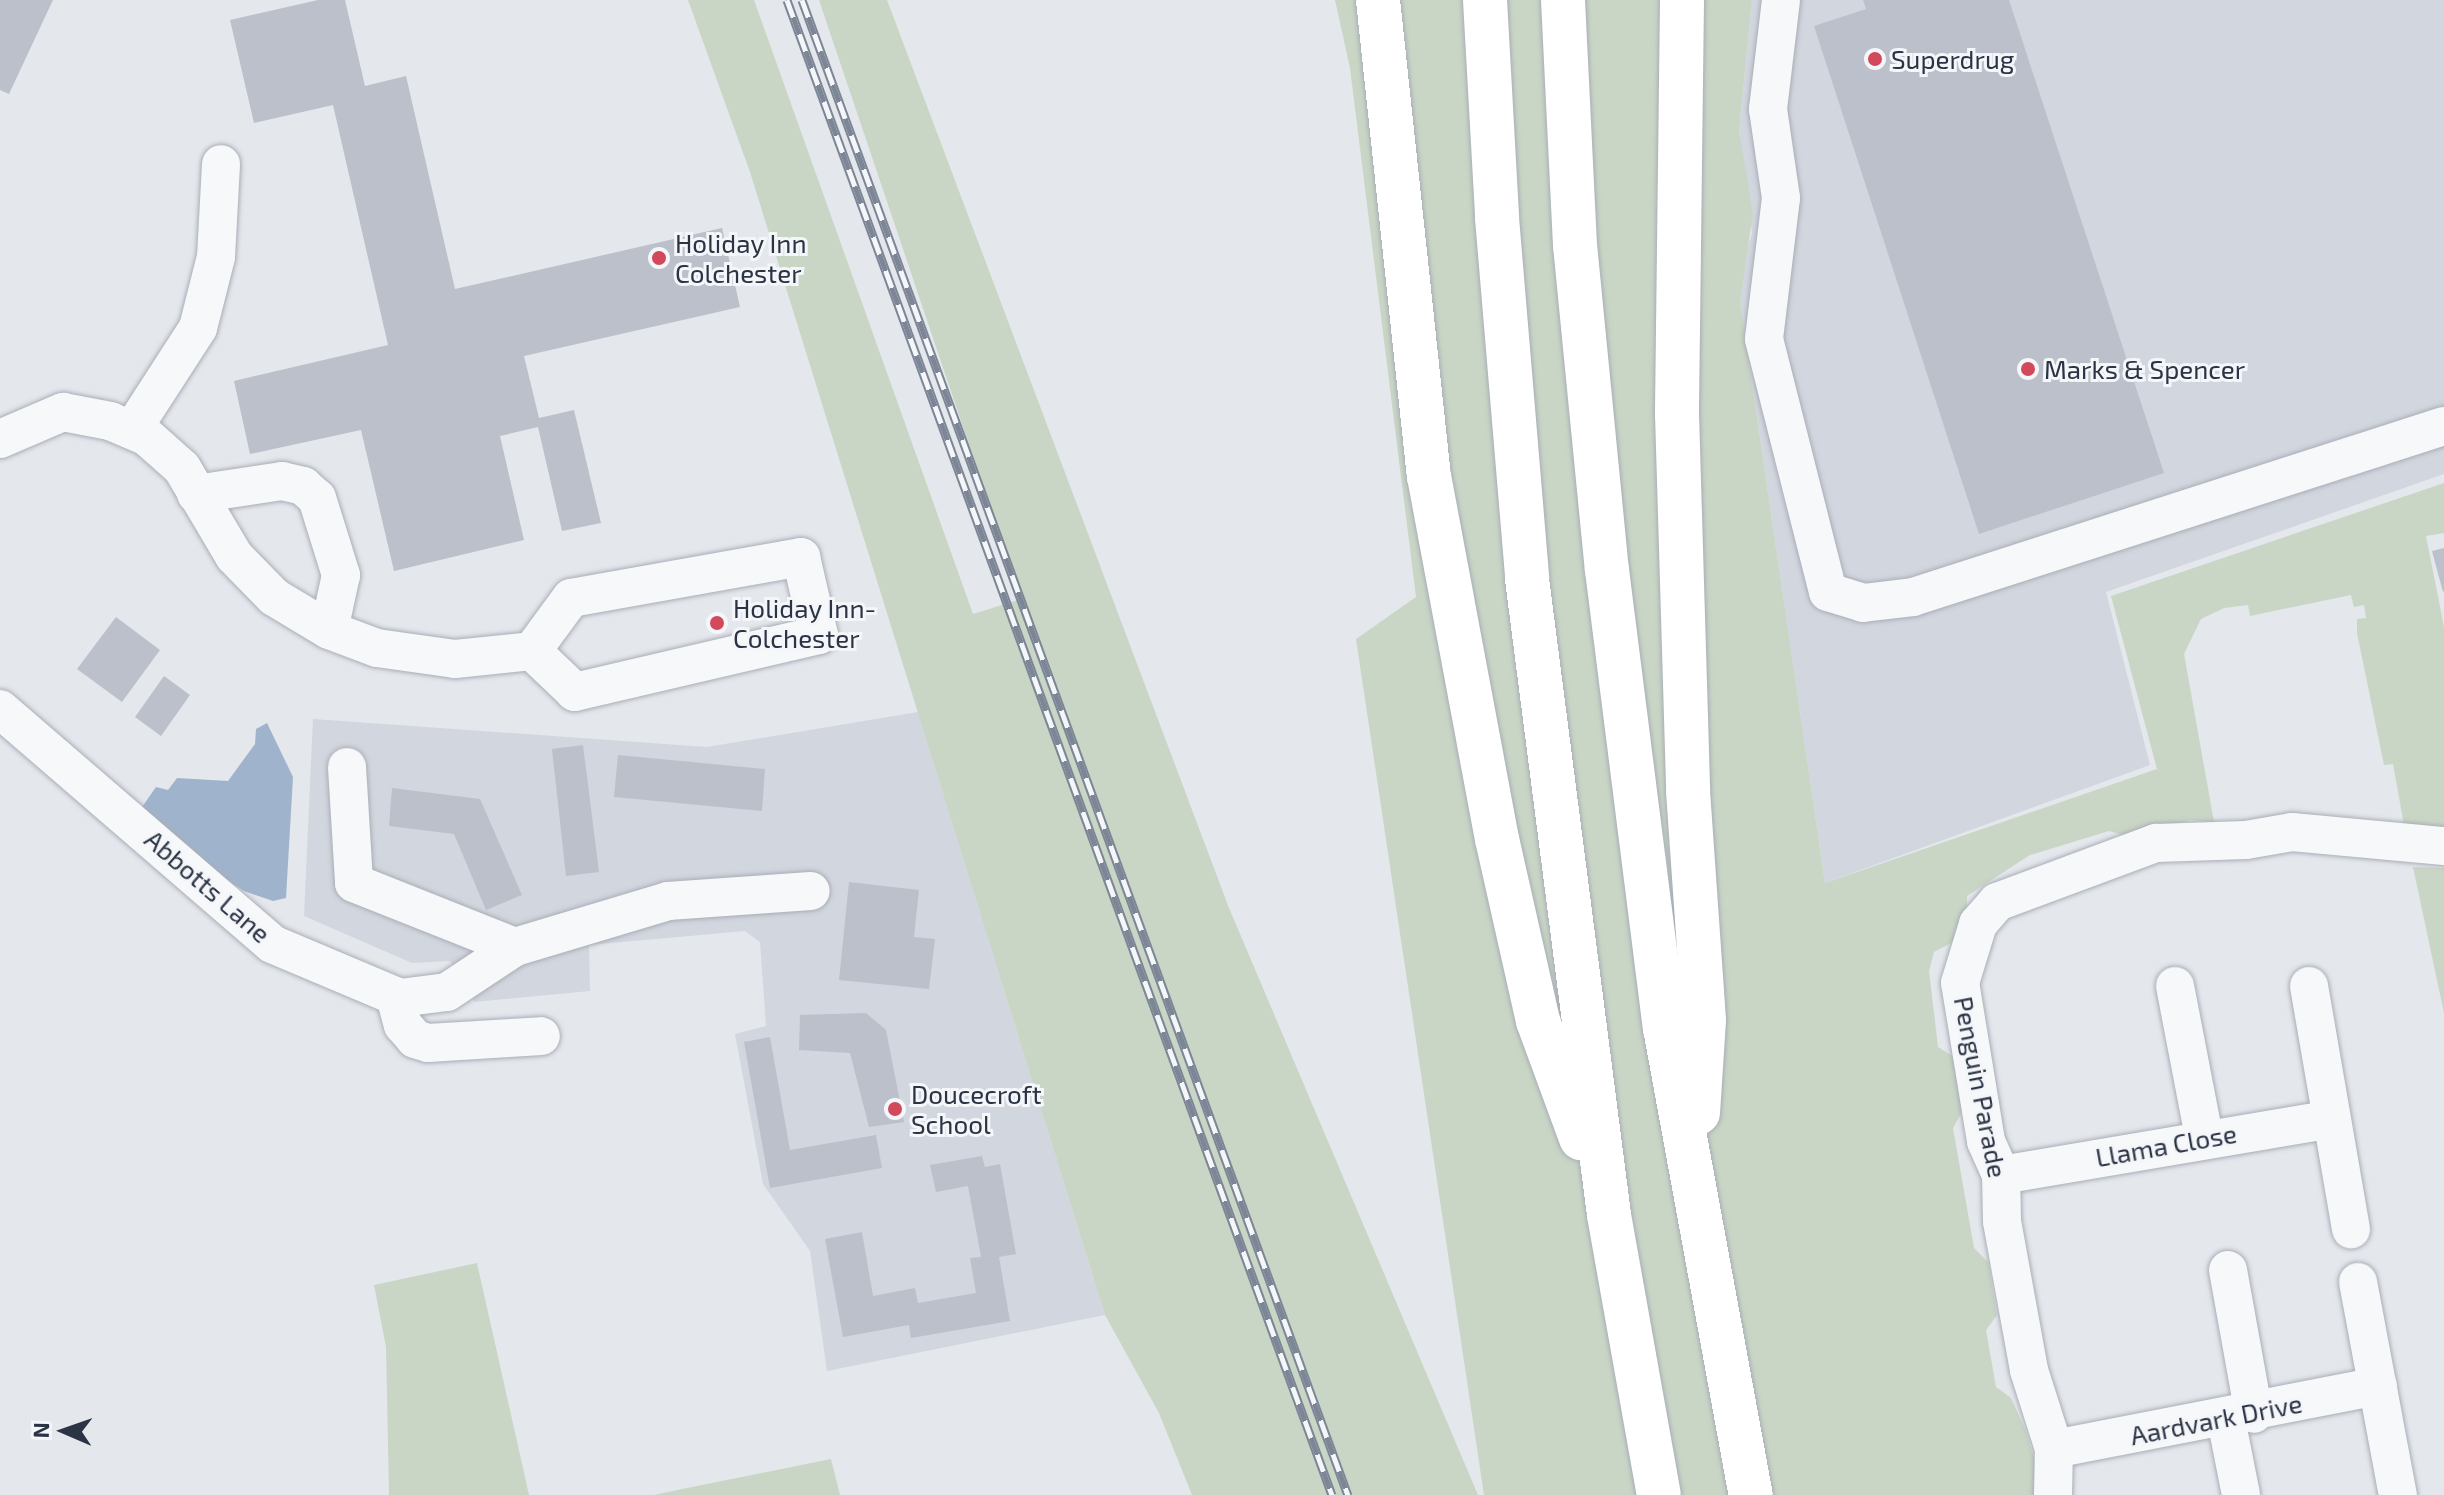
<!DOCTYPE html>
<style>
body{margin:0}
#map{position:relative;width:2444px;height:1495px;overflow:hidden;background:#e4e7ec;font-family:"Exo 2",sans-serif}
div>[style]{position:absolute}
.built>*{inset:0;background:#d2d6de}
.green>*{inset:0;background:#c9d6c5}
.water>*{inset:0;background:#9fb4cc}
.building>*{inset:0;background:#bbc0ca}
.roads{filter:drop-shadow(0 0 2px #a9aeb7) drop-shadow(0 0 2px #a9aeb7)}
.minor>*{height:38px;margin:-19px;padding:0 19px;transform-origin:19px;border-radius:19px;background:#f7f8fa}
.highway>*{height:44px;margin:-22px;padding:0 22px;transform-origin:22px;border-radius:22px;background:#fff}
.rail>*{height:9px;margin-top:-4.5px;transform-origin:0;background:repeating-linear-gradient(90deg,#f4f6f9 0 18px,#7d8696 0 36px);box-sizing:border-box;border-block:2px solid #7d8696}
.dots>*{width:22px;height:22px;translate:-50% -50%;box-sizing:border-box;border:4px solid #f4f6f9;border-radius:50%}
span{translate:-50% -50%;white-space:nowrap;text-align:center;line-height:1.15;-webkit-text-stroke:6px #f4f6f9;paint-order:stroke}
.poi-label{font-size:26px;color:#2b3445}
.left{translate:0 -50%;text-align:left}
.street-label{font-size:26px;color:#2b3445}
.north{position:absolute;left:24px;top:1391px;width:80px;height:80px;-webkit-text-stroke:6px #f4f6f9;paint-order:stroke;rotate:272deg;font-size:22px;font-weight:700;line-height:32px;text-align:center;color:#2b3445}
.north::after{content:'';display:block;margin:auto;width:28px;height:36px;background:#2b3445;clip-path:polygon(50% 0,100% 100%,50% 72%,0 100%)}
</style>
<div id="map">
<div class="built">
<div style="clip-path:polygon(1752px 0,2444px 0,2444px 474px,2106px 592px,2150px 765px,1825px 883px,1740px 301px,1740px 273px,1752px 233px,1739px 131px)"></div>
<div style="clip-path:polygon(918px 712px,1105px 1315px,827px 1371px,810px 1251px,763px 1184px,735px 1034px,766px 1026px,760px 942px,745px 931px,589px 945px,590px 991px,474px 1002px,466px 980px,450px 961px,412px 963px,304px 916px,313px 719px,707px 747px)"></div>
</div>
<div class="green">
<div style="clip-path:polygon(688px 0,754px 0,973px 614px,1021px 599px,819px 0,887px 0,1229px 908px,1478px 1495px,1192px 1495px,1159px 1413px,1105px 1315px,750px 172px)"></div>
<div style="clip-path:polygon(1335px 0,1752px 0,1739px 131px,1753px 213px,1740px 301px,1825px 883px,2157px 769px,2111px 596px,2444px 483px,2444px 533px,2426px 536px,2444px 627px,2444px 836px,2405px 831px,2393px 764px,2384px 765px,2357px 633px,2357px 619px,2366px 618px,2364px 605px,2354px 607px,2351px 595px,2250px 616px,2248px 605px,2224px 608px,2201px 619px,2184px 654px,2214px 822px,2190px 820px,2127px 836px,2109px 831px,2030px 855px,1967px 896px,1967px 914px,1951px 943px,1934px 952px,1929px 971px,1938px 1047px,1954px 1057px,1963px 1110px,1953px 1128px,1974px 1248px,1988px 1262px,1997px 1315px,1986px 1330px,1996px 1387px,2011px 1398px,2025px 1429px,2035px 1461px,2036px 1495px,1484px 1495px,1356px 639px,1416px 597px,1350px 68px)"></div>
<div style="clip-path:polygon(2413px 867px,2444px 868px,2444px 1013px)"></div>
<div style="clip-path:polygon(477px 1263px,529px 1495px,389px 1495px,386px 1347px,374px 1285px)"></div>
<div style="clip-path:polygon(831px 1459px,840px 1495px,654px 1495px,687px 1488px)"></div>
</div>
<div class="water">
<div style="clip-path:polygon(267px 723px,293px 777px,286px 898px,273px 901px,244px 891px,205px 866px,142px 807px,156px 787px,168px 790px,177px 778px,228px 781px,255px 744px,256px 729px)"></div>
</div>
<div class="building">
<div style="clip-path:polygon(0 0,53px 0,9px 94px,0 90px)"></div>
<div style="clip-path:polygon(318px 0,345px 0,365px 86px,406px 76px,455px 289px,722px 228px,740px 307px,524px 356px,539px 418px,574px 410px,601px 523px,562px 531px,538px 427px,500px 436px,524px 540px,394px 571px,361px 430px,250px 454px,234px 381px,388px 345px,333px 105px,254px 123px,230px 20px)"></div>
<div style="clip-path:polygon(1863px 0,2009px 0,2164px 473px,1979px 534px,1814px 26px,1866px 9px)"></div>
<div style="clip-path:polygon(2444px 548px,2444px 591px,2443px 592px,2432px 551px)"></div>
<div style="clip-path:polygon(116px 617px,160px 650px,122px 702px,77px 669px)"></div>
<div style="clip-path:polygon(164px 676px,190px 695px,161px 736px,135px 717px)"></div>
<div style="clip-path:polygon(583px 745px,599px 872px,566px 876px,552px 749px)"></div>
<div style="clip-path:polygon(618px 755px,765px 769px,762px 811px,614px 797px)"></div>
<div style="clip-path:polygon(392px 788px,480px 799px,522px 895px,486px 910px,454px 834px,389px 826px)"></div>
<div style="clip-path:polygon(849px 882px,919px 890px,914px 937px,935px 939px,929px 989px,839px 980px)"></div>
<div style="clip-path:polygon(866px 1013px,886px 1030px,904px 1122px,869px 1127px,850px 1053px,799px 1050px,800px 1015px)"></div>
<div style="clip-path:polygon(770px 1037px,790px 1150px,876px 1135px,882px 1168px,770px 1188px,744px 1042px)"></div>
<div style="clip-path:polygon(982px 1156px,985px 1167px,1000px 1164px,1016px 1254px,999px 1257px,1010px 1321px,911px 1338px,909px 1325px,843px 1337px,825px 1239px,862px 1232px,873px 1296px,915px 1288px,918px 1303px,976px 1293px,970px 1258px,981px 1257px,968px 1186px,936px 1192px,930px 1165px)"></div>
</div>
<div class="roads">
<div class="minor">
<div style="left:1781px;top:0;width:110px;rotate:96.8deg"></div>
<div style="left:1768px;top:109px;width:90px;rotate:81.7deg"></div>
<div style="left:1781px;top:198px;width:142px;rotate:96.9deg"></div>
<div style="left:1764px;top:339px;width:261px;rotate:75.8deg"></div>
<div style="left:1828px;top:592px;width:37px;rotate:17deg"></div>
<div style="left:1863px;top:603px;width:50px;rotate:-6.8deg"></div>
<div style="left:1913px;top:597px;width:558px;rotate:-17.85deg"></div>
<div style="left:132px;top:430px;width:121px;rotate:-57.1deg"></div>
<div style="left:198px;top:328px;width:73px;rotate:-75.8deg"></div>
<div style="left:216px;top:257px;width:93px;rotate:-86.9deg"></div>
<div style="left:0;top:439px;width:69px;rotate:-23.2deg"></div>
<div style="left:63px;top:412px;width:48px;rotate:10.8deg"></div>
<div style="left:110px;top:421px;width:39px;rotate:23deg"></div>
<div style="left:146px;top:436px;width:48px;rotate:41.6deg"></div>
<div style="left:182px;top:468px;width:102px;rotate:59.4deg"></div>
<div style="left:234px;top:556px;width:57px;rotate:45.7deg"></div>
<div style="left:274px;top:597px;width:64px;rotate:31deg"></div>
<div style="left:329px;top:630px;width:51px;rotate:20.6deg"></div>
<div style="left:377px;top:648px;width:79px;rotate:8deg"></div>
<div style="left:455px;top:659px;width:77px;rotate:-5.9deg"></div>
<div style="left:532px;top:651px;width:66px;rotate:-53.7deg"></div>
<div style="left:571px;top:598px;width:234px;rotate:-10.1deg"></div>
<div style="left:801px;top:557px;width:80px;rotate:77deg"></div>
<div style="left:819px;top:635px;width:251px;rotate:166.9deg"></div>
<div style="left:575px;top:692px;width:59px;rotate:-136.4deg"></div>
<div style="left:196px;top:494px;width:87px;rotate:-8.6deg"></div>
<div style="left:282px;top:481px;width:22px;rotate:13deg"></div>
<div style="left:303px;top:486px;width:18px;rotate:41deg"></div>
<div style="left:317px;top:498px;width:81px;rotate:72.7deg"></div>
<div style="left:341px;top:575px;width:56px;rotate:102.3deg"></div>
<div style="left:0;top:709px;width:359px;rotate:40.8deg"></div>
<div style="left:272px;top:944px;width:139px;rotate:22.9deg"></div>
<div style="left:400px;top:998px;width:47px;rotate:-7.3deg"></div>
<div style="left:447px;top:992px;width:82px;rotate:-33.5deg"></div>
<div style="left:347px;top:767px;width:116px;rotate:86.5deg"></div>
<div style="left:354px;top:883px;width:173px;rotate:21.7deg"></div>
<div style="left:515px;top:947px;width:160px;rotate:-16.7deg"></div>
<div style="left:668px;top:901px;width:143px;rotate:-4deg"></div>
<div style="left:2175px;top:986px;width:154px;rotate:79.1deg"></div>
<div style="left:2309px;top:986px;width:247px;rotate:80.2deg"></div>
<div style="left:395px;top:996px;width:30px;rotate:75deg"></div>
<div style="left:403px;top:1025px;width:18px;rotate:49deg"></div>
<div style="left:415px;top:1039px;width:14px;rotate:17deg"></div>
<div style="left:428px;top:1043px;width:113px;rotate:-3.5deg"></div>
<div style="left:2001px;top:1175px;width:335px;rotate:-9.6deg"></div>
<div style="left:2228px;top:1270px;width:146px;rotate:79.8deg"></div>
<div style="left:2358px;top:1282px;width:217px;rotate:79.4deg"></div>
<div style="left:2226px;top:1419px;width:77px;rotate:78.8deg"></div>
<div style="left:2054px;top:1449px;width:330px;rotate:-11deg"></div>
<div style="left:2053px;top:1495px;width:46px;rotate:-88.8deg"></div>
<div style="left:2054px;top:1449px;width:83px;rotate:-107.6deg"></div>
<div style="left:2029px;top:1370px;width:151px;rotate:-100.3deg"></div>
<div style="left:2002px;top:1221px;width:46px;rotate:-91.2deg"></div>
<div style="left:2001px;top:1175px;width:37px;rotate:-114deg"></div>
<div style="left:1986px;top:1141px;width:160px;rotate:-99.3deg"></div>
<div style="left:1960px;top:983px;width:62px;rotate:-73deg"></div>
<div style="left:1978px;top:924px;width:29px;rotate:-49deg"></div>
<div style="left:1997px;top:902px;width:170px;rotate:-20.4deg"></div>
<div style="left:2156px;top:843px;width:90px;rotate:-1.9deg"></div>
<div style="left:2246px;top:840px;width:47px;rotate:-9.9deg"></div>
<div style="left:2292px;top:832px;width:153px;rotate:5.3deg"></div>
</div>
<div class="highway">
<div style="left:1378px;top:0;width:479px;rotate:83.9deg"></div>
<div style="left:1429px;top:476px;width:369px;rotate:79.4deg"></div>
<div style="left:1497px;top:839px;width:187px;rotate:77.3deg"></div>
<div style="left:1538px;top:1021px;width:125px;rotate:69.8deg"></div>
<div style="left:1485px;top:0;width:218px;rotate:86.8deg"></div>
<div style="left:1497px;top:218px;width:362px;rotate:85.2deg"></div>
<div style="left:1527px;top:579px;width:641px;rotate:82.65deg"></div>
<div style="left:1609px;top:1215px;width:284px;rotate:79.9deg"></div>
<div style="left:1563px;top:0;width:245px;rotate:87.2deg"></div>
<div style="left:1575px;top:245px;width:327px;rotate:84.4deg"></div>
<div style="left:1607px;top:570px;width:462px;rotate:82.8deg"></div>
<div style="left:1665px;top:1028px;width:475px;rotate:79.6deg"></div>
<div style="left:1682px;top:0;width:414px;rotate:90.7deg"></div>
<div style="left:1677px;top:414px;width:377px;rotate:88.3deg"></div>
<div style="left:1688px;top:791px;width:230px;rotate:86deg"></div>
<div style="left:1704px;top:1020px;width:93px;rotate:93.7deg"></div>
</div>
</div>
<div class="rail">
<div style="left:787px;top:0;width:1591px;rotate:69.97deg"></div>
<div style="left:802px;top:0;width:1592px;rotate:69.94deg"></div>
</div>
<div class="dots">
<div style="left:1875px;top:59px;background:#d1495b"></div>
<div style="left:659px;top:258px;background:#d1495b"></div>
<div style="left:2028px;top:369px;background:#d1495b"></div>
<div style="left:717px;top:623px;background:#d1495b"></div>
<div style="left:895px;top:1109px;background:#d1495b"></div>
</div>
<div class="poi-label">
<span class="left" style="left:1891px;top:59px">Superdrug</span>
<span class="left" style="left:675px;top:258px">Holiday Inn<br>Colchester</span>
<span class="left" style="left:2044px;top:369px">Marks &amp; Spencer</span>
<span class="left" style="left:733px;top:623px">Holiday Inn-<br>Colchester</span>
<span class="left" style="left:911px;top:1109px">Doucecroft<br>School</span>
</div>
<div class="street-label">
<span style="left:208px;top:886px;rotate:41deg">Abbotts Lane</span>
<span style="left:1981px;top:1087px;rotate:79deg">Penguin Parade</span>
<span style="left:2166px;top:1145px;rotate:-10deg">Llama Close</span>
<span style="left:2216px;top:1419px;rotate:-11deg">Aardvark Drive</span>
</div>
<div class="north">N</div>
</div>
